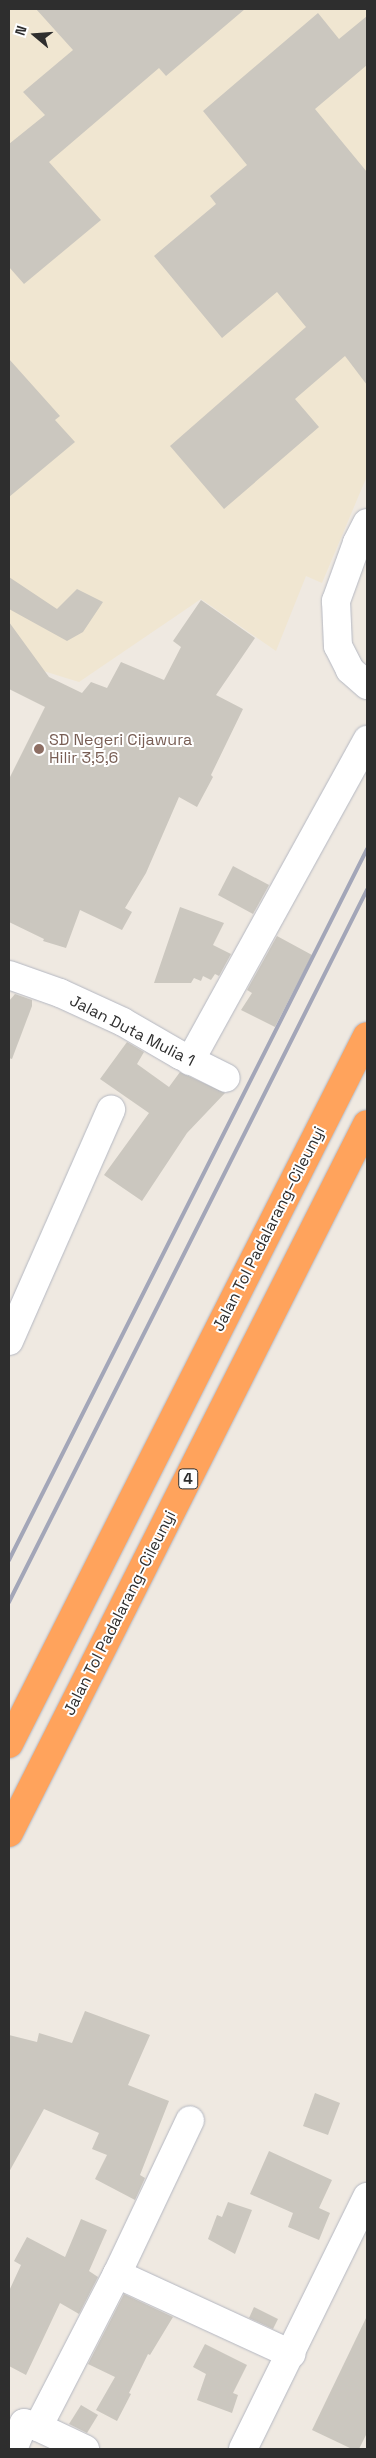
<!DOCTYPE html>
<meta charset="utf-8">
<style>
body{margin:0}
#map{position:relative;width:376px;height:2458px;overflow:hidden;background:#efe9e1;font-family:"Space Grotesk",sans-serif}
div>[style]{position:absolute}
.education>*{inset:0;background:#f0e6d1}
.building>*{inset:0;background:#cbc7bf}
.roads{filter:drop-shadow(0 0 1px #b4b7c1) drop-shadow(0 0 1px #b4b7c1)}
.minor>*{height:28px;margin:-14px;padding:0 14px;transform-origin:14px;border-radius:14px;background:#fff}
.highway>*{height:28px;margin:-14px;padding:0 14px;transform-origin:14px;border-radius:14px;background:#ffa35c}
.rail>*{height:4px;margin:-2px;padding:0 2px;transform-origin:2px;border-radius:2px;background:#a3a6b8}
.dots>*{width:14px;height:14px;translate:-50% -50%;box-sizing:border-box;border:2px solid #fff;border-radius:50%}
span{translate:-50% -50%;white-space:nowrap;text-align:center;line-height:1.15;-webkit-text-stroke:4px #fff;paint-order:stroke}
.shield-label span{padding:1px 4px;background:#fff;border:1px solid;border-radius:4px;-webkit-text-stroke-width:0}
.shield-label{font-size:15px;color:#2e2e2e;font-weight:700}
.education-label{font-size:16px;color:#785e54}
.left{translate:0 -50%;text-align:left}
.street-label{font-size:16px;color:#2e2e2e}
.frame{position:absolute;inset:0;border:10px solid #2e2e2e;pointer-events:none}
.north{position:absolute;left:10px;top:10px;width:50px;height:50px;-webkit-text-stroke:4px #fff;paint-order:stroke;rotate:288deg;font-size:14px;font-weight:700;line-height:20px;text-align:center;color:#2e2e2e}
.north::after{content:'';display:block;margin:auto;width:18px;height:22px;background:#2e2e2e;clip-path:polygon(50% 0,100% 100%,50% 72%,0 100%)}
</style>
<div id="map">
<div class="education">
<div style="clip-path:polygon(9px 9px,367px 9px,367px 476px,322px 583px,306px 576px,276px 651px,201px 599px,79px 682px,37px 669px,32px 654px,9px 643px)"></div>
</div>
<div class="building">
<div style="clip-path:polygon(36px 9px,245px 9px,166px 76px,159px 68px,49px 162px,101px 220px,24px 284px,9px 267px,9px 144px,45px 115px,23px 92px,73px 50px)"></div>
<div style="clip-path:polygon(318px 13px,339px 39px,367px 16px,367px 65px,315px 109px,367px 172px,367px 385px,345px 356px,295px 399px,319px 427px,224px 509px,170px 446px,306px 327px,277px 292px,222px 338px,154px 256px,216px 204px,210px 196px,247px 165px,203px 111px)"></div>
<div style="clip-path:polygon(9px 359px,60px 416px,55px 420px,75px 442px,9px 497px)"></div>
<div style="clip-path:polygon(9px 577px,57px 609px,77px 589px,103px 602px,83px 632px,67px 641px,9px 609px)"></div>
<div style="clip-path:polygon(201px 600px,255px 638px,216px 695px,243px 709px,211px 775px,213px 777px,197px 807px,179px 797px,146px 873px,125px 908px,132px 912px,122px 930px,80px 910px,66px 948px,43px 941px,44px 939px,9px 922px,9px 779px,45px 707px,9px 689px,9px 622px,49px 677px,82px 693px,91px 682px,107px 688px,121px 662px,164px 680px,181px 647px,173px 641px)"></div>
<div style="clip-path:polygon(233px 866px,269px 885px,253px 914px,218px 895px)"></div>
<div style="clip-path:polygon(180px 907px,224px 923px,213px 945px,231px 954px,219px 976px,215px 974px,211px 980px,203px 976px,201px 981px,194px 978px,191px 983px,154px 983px)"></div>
<div style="clip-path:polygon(277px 936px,312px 955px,275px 1027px,241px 1010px,252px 993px,247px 990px)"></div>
<div style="clip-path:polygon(15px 994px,32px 1000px,32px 1006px,12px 1059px,9px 1058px,9px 1001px)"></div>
<div style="clip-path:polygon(127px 1042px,144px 1052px,137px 1064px,169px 1087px,180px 1072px,225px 1093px,187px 1133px,142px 1201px,104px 1175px,149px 1113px,100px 1079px)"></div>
<div style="clip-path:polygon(85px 2011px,150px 2035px,128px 2085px,169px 2101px,140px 2175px,145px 2178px,135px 2200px,95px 2179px,107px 2155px,92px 2149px,99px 2133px,44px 2109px,9px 2172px,9px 2035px,37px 2042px,39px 2033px,72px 2043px)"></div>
<div style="clip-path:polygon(315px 2093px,340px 2103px,328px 2135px,303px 2126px)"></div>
<div style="clip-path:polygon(269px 2151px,332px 2180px,319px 2208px,330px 2213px,319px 2240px,288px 2227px,293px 2213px,250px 2194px)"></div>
<div style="clip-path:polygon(228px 2202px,252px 2210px,235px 2254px,208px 2239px,217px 2215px,222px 2217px)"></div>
<div style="clip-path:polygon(81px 2219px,107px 2230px,89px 2271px,98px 2277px,79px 2314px,60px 2303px,26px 2375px,9px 2366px,9px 2291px,21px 2265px,14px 2261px,27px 2237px,65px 2257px)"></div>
<div style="clip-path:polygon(124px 2294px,173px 2317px,150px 2355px,148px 2354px,129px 2393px,131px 2394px,117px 2421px,96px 2410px,115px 2377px,88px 2364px)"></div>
<div style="clip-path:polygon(254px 2307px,278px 2319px,273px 2329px,249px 2318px)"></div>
<div style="clip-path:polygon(367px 2316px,367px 2433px,359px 2449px,352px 2449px,312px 2430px)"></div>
<div style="clip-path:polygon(205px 2344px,247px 2365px,233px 2393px,238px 2395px,232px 2413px,197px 2400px,206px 2374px,193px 2367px)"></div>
<div style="clip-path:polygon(81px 2405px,98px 2415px,87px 2433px,69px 2424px)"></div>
</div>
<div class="roads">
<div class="minor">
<div style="left:367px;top:523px;width:22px;rotate:117deg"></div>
<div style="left:357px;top:543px;width:62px;rotate:109.9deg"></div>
<div style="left:336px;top:601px;width:45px;rotate:87.5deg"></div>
<div style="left:338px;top:646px;width:27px;rotate:63deg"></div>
<div style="left:350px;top:670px;width:23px;rotate:41deg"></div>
<div style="left:9px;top:975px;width:54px;rotate:19.4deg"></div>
<div style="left:60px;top:993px;width:69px;rotate:24.7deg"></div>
<div style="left:123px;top:1022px;width:66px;rotate:30.1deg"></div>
<div style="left:180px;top:1055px;width:51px;rotate:26.6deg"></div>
<div style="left:190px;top:1061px;width:367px;rotate:-61.1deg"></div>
<div style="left:9px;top:1341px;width:253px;rotate:-66.2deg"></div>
<div style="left:117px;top:2274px;width:170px;rotate:-64.6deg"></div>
<div style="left:38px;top:2427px;width:172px;rotate:-62.7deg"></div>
<div style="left:117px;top:2274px;width:192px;rotate:24.7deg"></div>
<div style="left:13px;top:2449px;width:28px;rotate:-67deg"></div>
<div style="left:24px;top:2423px;width:15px;rotate:16deg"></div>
<div style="left:38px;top:2427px;width:52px;rotate:25.1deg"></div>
<div style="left:243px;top:2449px;width:281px;rotate:-63.8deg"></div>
</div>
<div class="highway">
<div style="left:9px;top:1744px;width:793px;rotate:-63.18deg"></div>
<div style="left:9px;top:1833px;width:794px;rotate:-63.21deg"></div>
</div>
</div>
<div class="rail">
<div style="left:9px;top:1560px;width:796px;rotate:-63.27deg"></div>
<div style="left:9px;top:1602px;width:797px;rotate:-63.31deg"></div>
</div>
<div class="dots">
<div style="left:39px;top:749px;background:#8d6e63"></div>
</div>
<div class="shield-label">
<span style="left:188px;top:1479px">4</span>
</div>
<div class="education-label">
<span class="left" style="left:49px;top:749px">SD Negeri Cijawura<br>Hilir 3,5,6</span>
</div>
<div class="street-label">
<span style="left:132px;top:1031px;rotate:27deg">Jalan Duta Mulia 1</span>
<span style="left:269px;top:1229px;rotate:-63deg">Jalan Tol Padalarang–Cileunyi</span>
<span style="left:120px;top:1613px;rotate:-63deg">Jalan Tol Padalarang–Cileunyi</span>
</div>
<div class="frame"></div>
<div class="north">N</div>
</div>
